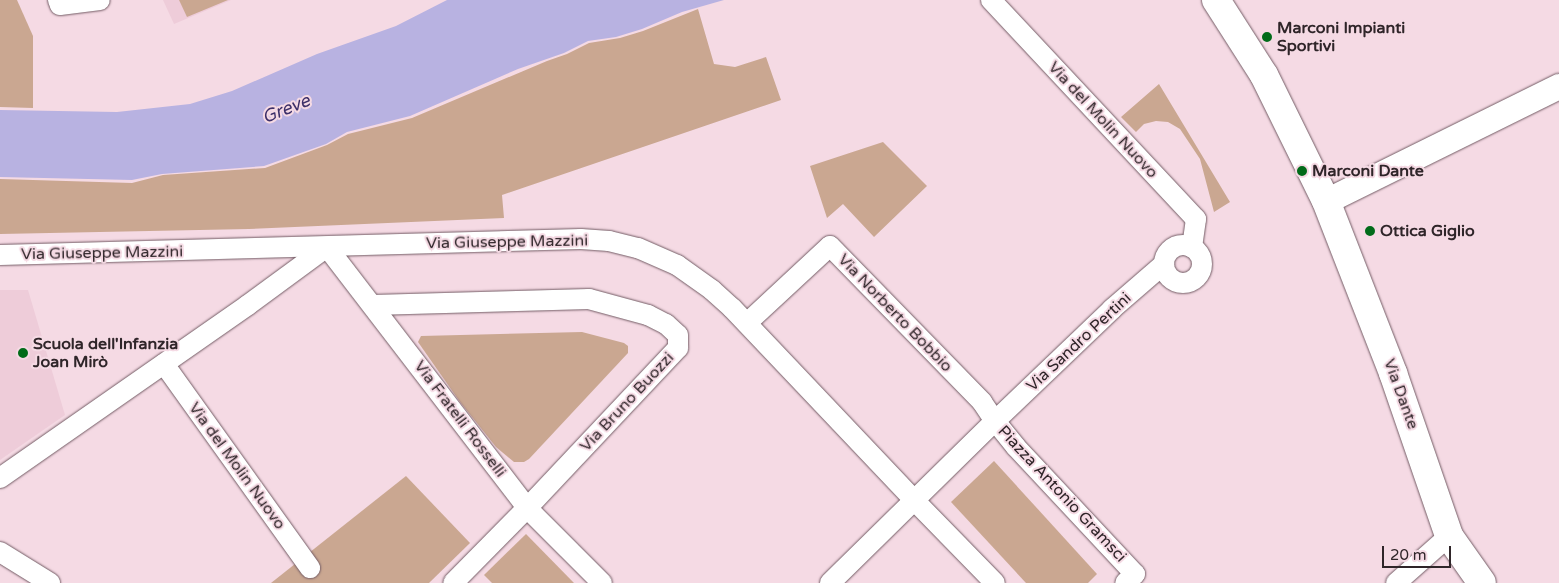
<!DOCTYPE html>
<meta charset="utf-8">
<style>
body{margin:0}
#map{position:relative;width:1559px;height:583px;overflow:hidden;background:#f5dae4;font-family:"Varela Round",sans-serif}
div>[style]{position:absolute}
.built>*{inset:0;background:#eeccd9}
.green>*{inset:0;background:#caa791}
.water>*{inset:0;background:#b8b2e1}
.roads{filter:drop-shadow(0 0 1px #735c65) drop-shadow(0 0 1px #735c65)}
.minor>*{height:20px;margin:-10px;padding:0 10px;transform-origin:10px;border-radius:10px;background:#fff}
.minor>.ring{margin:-10px;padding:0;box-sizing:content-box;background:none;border:20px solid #fff;border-radius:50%}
.tertiary>*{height:25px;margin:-12.5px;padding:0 12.5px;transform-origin:12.5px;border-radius:12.5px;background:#fff}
.secondary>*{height:28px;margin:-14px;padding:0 14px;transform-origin:14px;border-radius:14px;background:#fff}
.dots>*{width:14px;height:14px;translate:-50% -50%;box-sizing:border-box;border:2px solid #f5dae4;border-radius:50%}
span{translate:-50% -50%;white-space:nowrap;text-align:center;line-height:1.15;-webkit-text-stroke:4px #f5dae4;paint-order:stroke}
.poi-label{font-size:16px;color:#2f2529;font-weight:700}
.left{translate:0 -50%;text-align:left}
.street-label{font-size:16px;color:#2f2529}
.water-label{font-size:18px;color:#3c2f69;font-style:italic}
.scale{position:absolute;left:1382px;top:546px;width:69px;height:22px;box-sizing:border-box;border:2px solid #2f2529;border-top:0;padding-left:6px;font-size:15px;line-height:18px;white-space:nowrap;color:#2f2529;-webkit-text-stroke:4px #f5dae4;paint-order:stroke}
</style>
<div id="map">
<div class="built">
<div style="clip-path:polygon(163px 0,231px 0,174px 24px)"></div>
<div style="clip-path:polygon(0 290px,28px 290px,65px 415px,0 460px)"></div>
</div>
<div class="green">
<div style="clip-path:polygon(0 0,17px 0,33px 36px,33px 108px,0 107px)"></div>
<div style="clip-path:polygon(179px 0,228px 0,187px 17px)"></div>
<div style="clip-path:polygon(698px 9px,714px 64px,735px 67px,766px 57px,781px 100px,502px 195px,504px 218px,249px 229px,0 234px,0 179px,132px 183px,163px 175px,265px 168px,327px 145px,348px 134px,412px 118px,547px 61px,567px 54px,589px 43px,620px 38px,643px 31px)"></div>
<div style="clip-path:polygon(1159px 84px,1230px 202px,1214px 212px,1200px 159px,1180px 129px,1168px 122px,1156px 121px,1144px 124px,1136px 132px,1121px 117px)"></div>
<div style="clip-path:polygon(883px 142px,927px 186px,874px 237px,843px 204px,827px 218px,810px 166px)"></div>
<div style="clip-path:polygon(582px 332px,624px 343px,628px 346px,628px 353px,529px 459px,524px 462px,514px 462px,496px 447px,460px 402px,418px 342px,421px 336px)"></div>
<div style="clip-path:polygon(994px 461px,1097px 574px,1088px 583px,1026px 583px,951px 502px)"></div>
<div style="clip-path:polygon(406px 476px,470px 543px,429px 583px,271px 583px)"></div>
<div style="clip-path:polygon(526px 534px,574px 583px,492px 583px,484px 575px)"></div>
</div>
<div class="water">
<div style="clip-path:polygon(447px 0,724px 0,682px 12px,642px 29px,616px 37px,588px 41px,564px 53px,518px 69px,410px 116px,347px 132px,326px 144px,264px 166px,162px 174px,132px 180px,0 177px,0 110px,117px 112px,190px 104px,232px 91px,317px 54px,396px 26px)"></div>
</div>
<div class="roads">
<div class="minor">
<div style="left:58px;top:0;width:5px;rotate:68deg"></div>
<div style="left:60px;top:5px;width:40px;rotate:-7.1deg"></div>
<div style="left:991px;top:0;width:300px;rotate:46.9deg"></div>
<div style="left:1196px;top:219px;width:29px;rotate:98deg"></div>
<div class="ring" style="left:1164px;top:245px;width:18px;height:18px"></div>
<div style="left:0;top:255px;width:581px;rotate:-1.58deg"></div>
<div style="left:581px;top:239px;width:28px;rotate:4deg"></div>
<div style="left:609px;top:241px;width:30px;rotate:14deg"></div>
<div style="left:638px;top:248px;width:43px;rotate:23.6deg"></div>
<div style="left:677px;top:265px;width:43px;rotate:35.5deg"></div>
<div style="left:712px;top:290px;width:27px;rotate:42deg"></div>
<div style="left:732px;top:308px;width:263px;rotate:46.5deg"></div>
<div style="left:913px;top:499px;width:117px;rotate:45.7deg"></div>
<div style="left:373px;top:305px;width:216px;rotate:-1.6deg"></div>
<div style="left:589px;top:299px;width:61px;rotate:15.2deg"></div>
<div style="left:648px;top:315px;width:20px;rotate:27deg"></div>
<div style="left:666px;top:324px;width:16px;rotate:43deg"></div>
<div style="left:678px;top:335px;width:13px;rotate:90deg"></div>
<div style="left:678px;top:348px;width:220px;rotate:133.3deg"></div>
<div style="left:527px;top:508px;width:105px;rotate:134.6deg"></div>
<div style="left:747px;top:323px;width:113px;rotate:-42.9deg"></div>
<div style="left:830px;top:246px;width:218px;rotate:45.7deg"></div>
<div style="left:982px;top:402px;width:23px;rotate:56deg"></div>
<div style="left:995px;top:421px;width:162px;rotate:-43.7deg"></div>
<div style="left:1112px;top:309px;width:69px;rotate:-40.9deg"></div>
<div style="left:164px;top:364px;width:251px;rotate:54.4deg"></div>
<div style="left:0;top:478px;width:302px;rotate:-34.9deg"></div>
<div style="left:248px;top:305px;width:98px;rotate:-36.3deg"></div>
<div style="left:327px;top:247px;width:329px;rotate:52.5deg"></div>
<div style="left:527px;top:508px;width:106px;rotate:45deg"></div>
<div style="left:0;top:552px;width:59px;rotate:31.8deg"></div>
<div style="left:830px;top:583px;width:231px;rotate:-44.5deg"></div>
<div style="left:995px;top:421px;width:33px;rotate:51deg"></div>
<div style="left:1016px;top:447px;width:174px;rotate:46.9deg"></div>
<div style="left:1135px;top:574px;width:13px;rotate:138deg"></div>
<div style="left:1396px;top:583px;width:71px;rotate:-41.6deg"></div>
</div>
<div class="tertiary">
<div style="left:1326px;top:201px;width:260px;rotate:-26.3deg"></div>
</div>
<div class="secondary">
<div style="left:1216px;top:0;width:89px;rotate:57.4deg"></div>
<div style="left:1264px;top:75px;width:140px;rotate:63.8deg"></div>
<div style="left:1326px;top:201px;width:185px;rotate:68.7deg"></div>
<div style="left:1393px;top:373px;width:172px;rotate:71deg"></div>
<div style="left:1449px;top:536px;width:57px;rotate:54.9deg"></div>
</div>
</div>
<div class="dots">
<div style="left:1267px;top:37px;background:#016b19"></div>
<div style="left:1302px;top:171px;background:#016b19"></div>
<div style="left:1370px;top:231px;background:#016b19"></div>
<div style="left:23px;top:353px;background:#016b19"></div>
</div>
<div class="poi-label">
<span class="left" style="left:1277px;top:37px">Marconi Impianti<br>Sportivi</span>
<span class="left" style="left:1312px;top:171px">Marconi Dante</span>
<span class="left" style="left:1380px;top:231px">Ottica Giglio</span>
<span class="left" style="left:33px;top:353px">Scuola dell'Infanzia<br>Joan Mirò</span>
</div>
<div class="street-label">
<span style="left:1103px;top:120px;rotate:47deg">Via del Molin Nuovo</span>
<span style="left:507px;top:242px;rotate:-1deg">Via Giuseppe Mazzini</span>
<span style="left:102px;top:253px;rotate:-1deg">Via Giuseppe Mazzini</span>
<span style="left:895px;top:313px;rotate:46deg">Via Norberto Bobbio</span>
<span style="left:1079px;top:342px;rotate:-43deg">Via Sandro Pertini</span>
<span style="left:1401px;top:394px;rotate:70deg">Via Dante</span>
<span style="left:627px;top:402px;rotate:-47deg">Via Bruno Buozzi</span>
<span style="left:460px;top:419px;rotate:53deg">Via Fratelli Rosselli</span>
<span style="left:237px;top:466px;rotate:54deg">Via del Molin Nuovo</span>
<span style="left:1062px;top:494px;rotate:47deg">Piazza Antonio Gramsci</span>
</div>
<div class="water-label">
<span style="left:286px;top:109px;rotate:-22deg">Greve</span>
</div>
<div class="scale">20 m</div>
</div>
